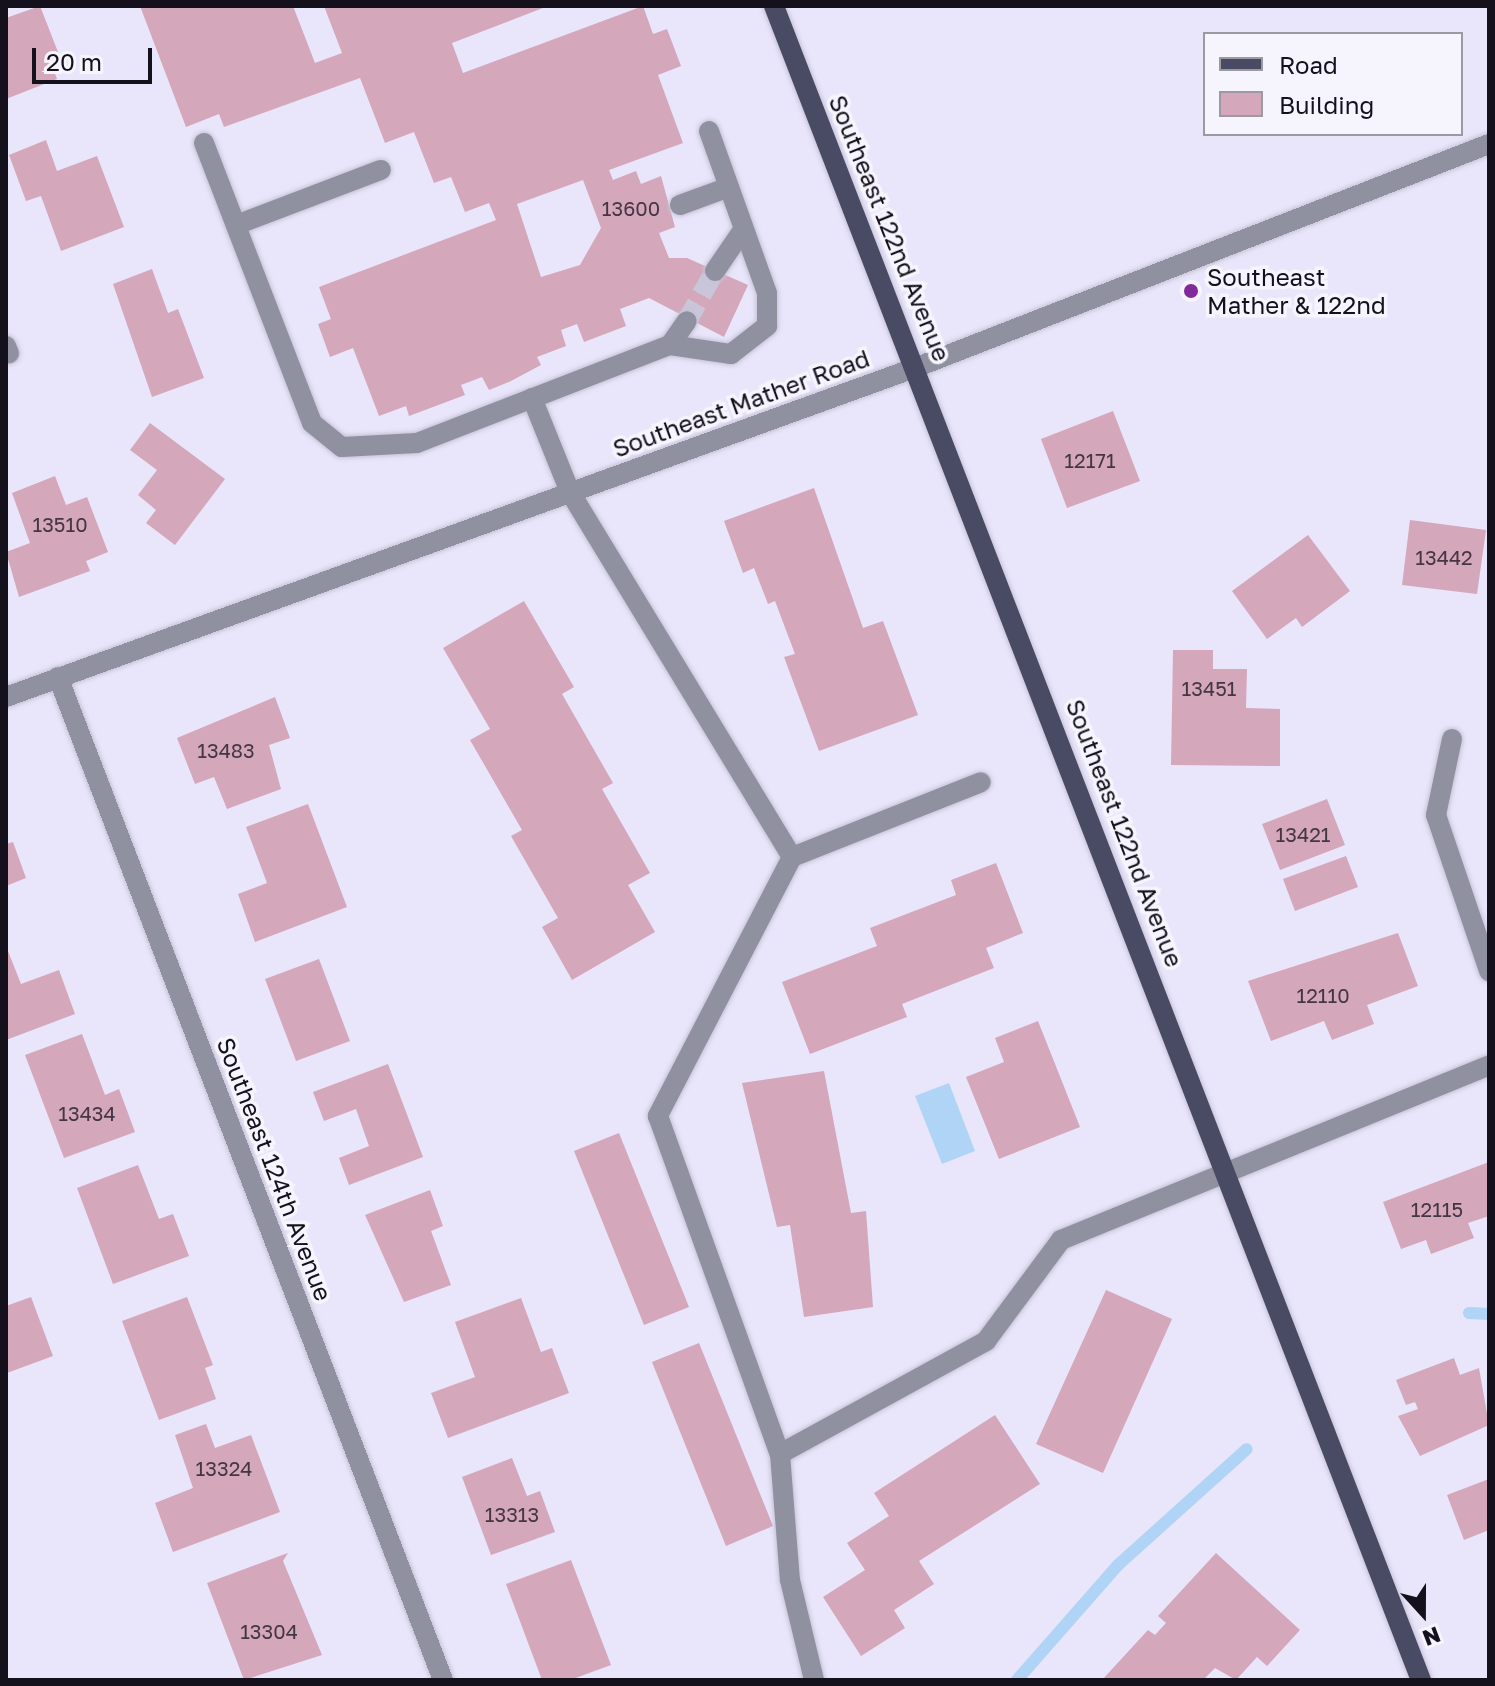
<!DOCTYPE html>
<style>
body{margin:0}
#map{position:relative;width:1495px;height:1686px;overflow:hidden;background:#e9e5fb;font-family:"Golos Text",sans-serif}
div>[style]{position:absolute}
.water>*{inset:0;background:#b0d4f5}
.stream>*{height:12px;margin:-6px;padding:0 6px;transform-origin:6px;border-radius:6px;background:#b0d4f5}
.building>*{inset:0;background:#d4a7bb}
.minor-tunnel>*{height:20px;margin-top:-10px;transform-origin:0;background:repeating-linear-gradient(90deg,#c9c5da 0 20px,transparent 0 30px)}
.roads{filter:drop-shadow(0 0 2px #c7c3d7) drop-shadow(0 0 2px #c7c3d7)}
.minor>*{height:20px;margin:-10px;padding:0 10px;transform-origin:10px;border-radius:10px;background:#9091a0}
.major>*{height:20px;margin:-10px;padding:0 10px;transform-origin:10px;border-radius:10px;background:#494b64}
.dots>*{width:22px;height:22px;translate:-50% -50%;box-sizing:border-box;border:4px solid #f6f4fc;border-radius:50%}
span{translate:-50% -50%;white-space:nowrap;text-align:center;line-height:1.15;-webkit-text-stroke:7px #f6f4fc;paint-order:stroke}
.number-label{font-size:20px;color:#443644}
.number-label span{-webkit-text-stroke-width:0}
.street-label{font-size:24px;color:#14111d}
.poi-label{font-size:24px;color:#14111d}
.left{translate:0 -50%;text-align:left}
.frame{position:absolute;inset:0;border:8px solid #14111d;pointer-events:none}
.legend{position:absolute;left:1203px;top:32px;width:260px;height:104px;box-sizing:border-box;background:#f6f4fc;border:2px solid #9c99a3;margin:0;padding:10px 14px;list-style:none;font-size:24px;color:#14111d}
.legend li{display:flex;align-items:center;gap:16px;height:40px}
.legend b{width:40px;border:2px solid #9c99a3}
.north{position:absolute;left:1383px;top:1574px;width:80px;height:80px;-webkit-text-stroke:6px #f6f4fc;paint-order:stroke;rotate:159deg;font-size:22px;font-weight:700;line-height:32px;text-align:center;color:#14111d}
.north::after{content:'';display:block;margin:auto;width:28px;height:36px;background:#14111d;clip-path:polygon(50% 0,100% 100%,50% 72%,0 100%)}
.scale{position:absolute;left:32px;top:48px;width:120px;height:36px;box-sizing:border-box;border:4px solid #14111d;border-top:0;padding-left:10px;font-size:24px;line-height:28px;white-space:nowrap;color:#14111d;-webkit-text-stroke:6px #f6f4fc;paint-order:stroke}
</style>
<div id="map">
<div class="water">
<div style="clip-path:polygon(949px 1083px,975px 1151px,942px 1164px,915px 1096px)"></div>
</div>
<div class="stream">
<div style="left:1469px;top:1313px;width:20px;rotate:3deg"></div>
<div style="left:1017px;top:1680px;width:153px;rotate:-48.7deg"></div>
<div style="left:1118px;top:1565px;width:173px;rotate:-42deg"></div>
</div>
<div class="building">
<div style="clip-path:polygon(40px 6px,58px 52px,48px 56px,57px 79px,6px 99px,6px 18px)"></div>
<div style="clip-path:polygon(evenodd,140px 6px,293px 6px,315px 63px,342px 53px,324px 6px,548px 6px,452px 43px,463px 73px,643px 6px,653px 34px,667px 29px,681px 66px,658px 75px,683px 143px,609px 170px,613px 180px,636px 171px,641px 184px,661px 176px,675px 227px,659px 233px,669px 258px,687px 258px,748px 285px,724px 337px,649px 298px,620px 309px,626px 326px,584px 342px,577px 324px,561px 330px,566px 346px,537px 357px,541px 365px,511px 381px,489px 390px,482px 377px,461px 385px,465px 395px,409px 416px,406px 406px,379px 416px,353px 348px,330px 357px,318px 324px,331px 319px,319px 287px,496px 220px,489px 203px,465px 212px,451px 177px,434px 183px,414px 132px,385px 143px,360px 78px,224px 127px,219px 114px,186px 127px,140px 6px,583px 180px,601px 228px,580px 265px,541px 277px,517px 204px,583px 180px)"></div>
<div style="clip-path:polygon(46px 140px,57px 171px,97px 156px,124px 227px,61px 251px,41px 196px,26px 201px,9px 155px)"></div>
<div style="clip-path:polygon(152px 269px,168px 313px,178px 309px,204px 378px,152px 397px,113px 284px)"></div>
<div style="clip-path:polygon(1113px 411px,1140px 481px,1067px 508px,1041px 439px)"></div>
<div style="clip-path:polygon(150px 423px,225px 479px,175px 545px,146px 523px,156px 510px,138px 495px,157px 470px,130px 450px)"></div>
<div style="clip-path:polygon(55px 476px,66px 505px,87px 497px,108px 552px,86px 561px,90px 571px,19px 597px,6px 552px,30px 543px,12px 493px)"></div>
<div style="clip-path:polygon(814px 488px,863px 628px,883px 621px,918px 715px,819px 751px,784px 657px,795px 654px,775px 601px,768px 604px,754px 568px,743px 573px,724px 521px)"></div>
<div style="clip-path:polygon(1410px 520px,1486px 530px,1477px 594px,1402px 585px)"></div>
<div style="clip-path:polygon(1308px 535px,1350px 591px,1302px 627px,1296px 618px,1267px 639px,1232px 591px)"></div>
<div style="clip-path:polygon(524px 601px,574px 687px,562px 694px,613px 783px,602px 789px,650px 873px,628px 885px,655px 932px,572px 980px,542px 927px,558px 918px,511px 836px,522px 830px,470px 740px,490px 729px,443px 648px)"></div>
<div style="clip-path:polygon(1173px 650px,1213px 650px,1213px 669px,1247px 669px,1246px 708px,1280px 709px,1280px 766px,1171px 765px)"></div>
<div style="clip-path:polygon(275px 697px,290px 738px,269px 745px,281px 789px,227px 809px,214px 777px,195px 784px,177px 738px)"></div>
<div style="clip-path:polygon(1327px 799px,1345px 845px,1280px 870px,1262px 824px)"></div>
<div style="clip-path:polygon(308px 804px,347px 907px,255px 942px,238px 894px,267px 883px,246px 827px)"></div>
<div style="clip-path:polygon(13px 842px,26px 878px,6px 886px,6px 844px)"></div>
<div style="clip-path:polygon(1346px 856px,1358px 887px,1295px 911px,1283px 879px)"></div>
<div style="clip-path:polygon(996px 863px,1023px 933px,986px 948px,994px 968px,902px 1004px,907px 1017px,810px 1054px,782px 982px,877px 946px,870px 928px,956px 895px,951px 880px)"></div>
<div style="clip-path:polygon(1398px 933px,1418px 986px,1367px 1005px,1374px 1024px,1332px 1040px,1324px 1021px,1271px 1041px,1248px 981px)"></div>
<div style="clip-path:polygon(6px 946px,21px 984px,59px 970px,75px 1014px,6px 1040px)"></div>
<div style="clip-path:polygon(319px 959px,350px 1041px,296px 1061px,265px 979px)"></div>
<div style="clip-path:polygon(1038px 1021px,1080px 1127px,999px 1159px,966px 1077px,1004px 1062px,995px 1038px)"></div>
<div style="clip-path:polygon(82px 1034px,105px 1095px,119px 1089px,135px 1132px,64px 1158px,25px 1055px)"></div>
<div style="clip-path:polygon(388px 1064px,423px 1157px,349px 1185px,339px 1158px,369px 1146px,356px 1109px,324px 1121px,313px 1092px)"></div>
<div style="clip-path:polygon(824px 1071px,851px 1213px,866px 1211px,873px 1307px,804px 1317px,790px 1225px,777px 1227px,742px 1083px)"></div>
<div style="clip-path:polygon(619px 1133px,689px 1307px,644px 1325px,574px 1151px)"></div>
<div style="clip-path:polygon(1489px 1162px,1489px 1216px,1468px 1223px,1474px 1238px,1431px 1254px,1426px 1240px,1401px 1249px,1383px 1202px)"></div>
<div style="clip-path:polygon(138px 1165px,159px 1219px,173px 1214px,189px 1256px,113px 1284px,77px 1188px)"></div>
<div style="clip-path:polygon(430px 1190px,443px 1226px,431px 1231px,451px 1285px,404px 1302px,365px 1215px)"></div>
<div style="clip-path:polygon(1106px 1290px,1172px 1319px,1103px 1473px,1036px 1444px)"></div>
<div style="clip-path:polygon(31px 1297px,53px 1356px,7px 1373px,6px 1306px)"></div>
<div style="clip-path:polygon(187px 1297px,213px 1365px,205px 1368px,216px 1399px,159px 1420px,122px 1321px)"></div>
<div style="clip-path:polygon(521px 1298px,541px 1352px,552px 1348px,569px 1393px,448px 1438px,431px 1393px,475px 1377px,455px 1322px)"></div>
<div style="clip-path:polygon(699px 1343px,773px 1526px,726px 1546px,652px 1362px)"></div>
<div style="clip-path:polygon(1454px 1358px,1460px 1375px,1479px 1368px,1489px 1425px,1420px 1456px,1398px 1416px,1418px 1409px,1415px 1402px,1406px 1405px,1396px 1380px)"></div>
<div style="clip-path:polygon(995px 1415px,1040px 1484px,919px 1561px,934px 1584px,894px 1610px,905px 1628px,861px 1656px,823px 1597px,865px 1570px,847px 1543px,889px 1516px,874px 1493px)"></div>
<div style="clip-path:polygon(206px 1424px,215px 1448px,251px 1435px,280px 1512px,173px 1552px,155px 1503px,193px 1488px,175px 1435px)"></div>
<div style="clip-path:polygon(512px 1458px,527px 1496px,540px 1491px,555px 1532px,491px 1555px,462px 1477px)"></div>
<div style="clip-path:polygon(1489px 1479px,1489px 1530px,1464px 1540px,1447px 1495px)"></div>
<div style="clip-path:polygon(288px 1553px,283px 1561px,322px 1655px,244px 1680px,207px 1583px)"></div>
<div style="clip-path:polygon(1216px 1553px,1300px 1630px,1267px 1666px,1257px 1657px,1236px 1680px,1215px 1668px,1203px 1680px,1102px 1680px,1148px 1630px,1155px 1635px,1166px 1623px,1158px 1616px)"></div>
<div style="clip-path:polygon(571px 1560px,611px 1665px,570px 1680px,542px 1680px,506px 1584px)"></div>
</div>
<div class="minor-tunnel">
<div style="left:687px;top:321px;width:57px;rotate:-60.8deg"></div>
</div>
<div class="roads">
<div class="minor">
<div style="left:204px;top:143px;width:300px;rotate:68.9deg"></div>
<div style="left:312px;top:423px;width:38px;rotate:39deg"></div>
<div style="left:342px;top:447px;width:75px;rotate:-3.1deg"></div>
<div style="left:417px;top:443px;width:271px;rotate:-21.2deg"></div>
<div style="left:670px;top:345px;width:29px;rotate:-55deg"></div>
<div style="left:680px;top:205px;width:52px;rotate:-20.2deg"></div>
<div style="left:236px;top:225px;width:155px;rotate:-20.8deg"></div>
<div style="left:715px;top:271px;width:50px;rotate:-55.7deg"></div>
<div style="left:670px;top:345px;width:62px;rotate:8.4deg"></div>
<div style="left:731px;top:354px;width:46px;rotate:-37.9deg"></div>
<div style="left:767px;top:326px;width:33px;rotate:-90deg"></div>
<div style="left:767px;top:293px;width:172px;rotate:-109.7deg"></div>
<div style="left:6px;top:346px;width:8px;rotate:67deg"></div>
<div style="left:532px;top:398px;width:101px;rotate:68deg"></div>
<div style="left:570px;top:492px;width:427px;rotate:58.7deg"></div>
<div style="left:792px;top:857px;width:292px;rotate:117.4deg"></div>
<div style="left:658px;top:1116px;width:359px;rotate:70.2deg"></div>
<div style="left:780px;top:1454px;width:235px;rotate:-28.7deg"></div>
<div style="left:986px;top:1341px;width:126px;rotate:-53.4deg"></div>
<div style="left:1061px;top:1240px;width:462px;rotate:-22.2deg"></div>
<div style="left:58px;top:677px;width:1074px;rotate:69deg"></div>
<div style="left:6px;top:697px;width:969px;rotate:-19.91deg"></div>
<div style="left:917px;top:367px;width:614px;rotate:-21.3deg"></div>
<div style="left:1452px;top:739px;width:78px;rotate:101.9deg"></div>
<div style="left:1436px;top:815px;width:165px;rotate:71.2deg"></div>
<div style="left:792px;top:857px;width:203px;rotate:-21.6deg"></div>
<div style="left:780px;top:1454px;width:126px;rotate:85.5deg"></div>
<div style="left:790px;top:1580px;width:103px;rotate:76.5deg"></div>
</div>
<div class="major">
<div style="left:774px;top:6px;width:1795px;rotate:68.87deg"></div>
</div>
</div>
<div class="dots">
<div style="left:1191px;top:291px;background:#812b9a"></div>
</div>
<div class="number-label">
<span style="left:631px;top:208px">13600</span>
<span style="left:1090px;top:460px">12171</span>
<span style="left:60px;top:524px">13510</span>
<span style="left:1444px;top:557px">13442</span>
<span style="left:1209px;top:688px">13451</span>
<span style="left:226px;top:750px">13483</span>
<span style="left:1303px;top:834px">13421</span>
<span style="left:1323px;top:995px">12110</span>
<span style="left:87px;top:1113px">13434</span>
<span style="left:1437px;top:1209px">12115</span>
<span style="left:224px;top:1468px">13324</span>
<span style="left:512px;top:1514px">13313</span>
<span style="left:269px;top:1631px">13304</span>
</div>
<div class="street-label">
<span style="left:890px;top:228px;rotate:68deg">Southeast 122nd Avenue</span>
<span style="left:741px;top:403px;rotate:-20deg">Southeast Mather Road</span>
<span style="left:1125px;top:833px;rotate:69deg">Southeast 122nd Avenue</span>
<span style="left:275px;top:1169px;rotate:69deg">Southeast 124th Avenue</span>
</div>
<div class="poi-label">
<span class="left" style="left:1207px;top:291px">Southeast<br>Mather &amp; 122nd</span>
</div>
<div class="frame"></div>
<ul class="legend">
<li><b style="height:10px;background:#494b64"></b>Road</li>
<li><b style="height:22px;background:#d4a7bb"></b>Building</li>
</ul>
<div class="north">N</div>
<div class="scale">20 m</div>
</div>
